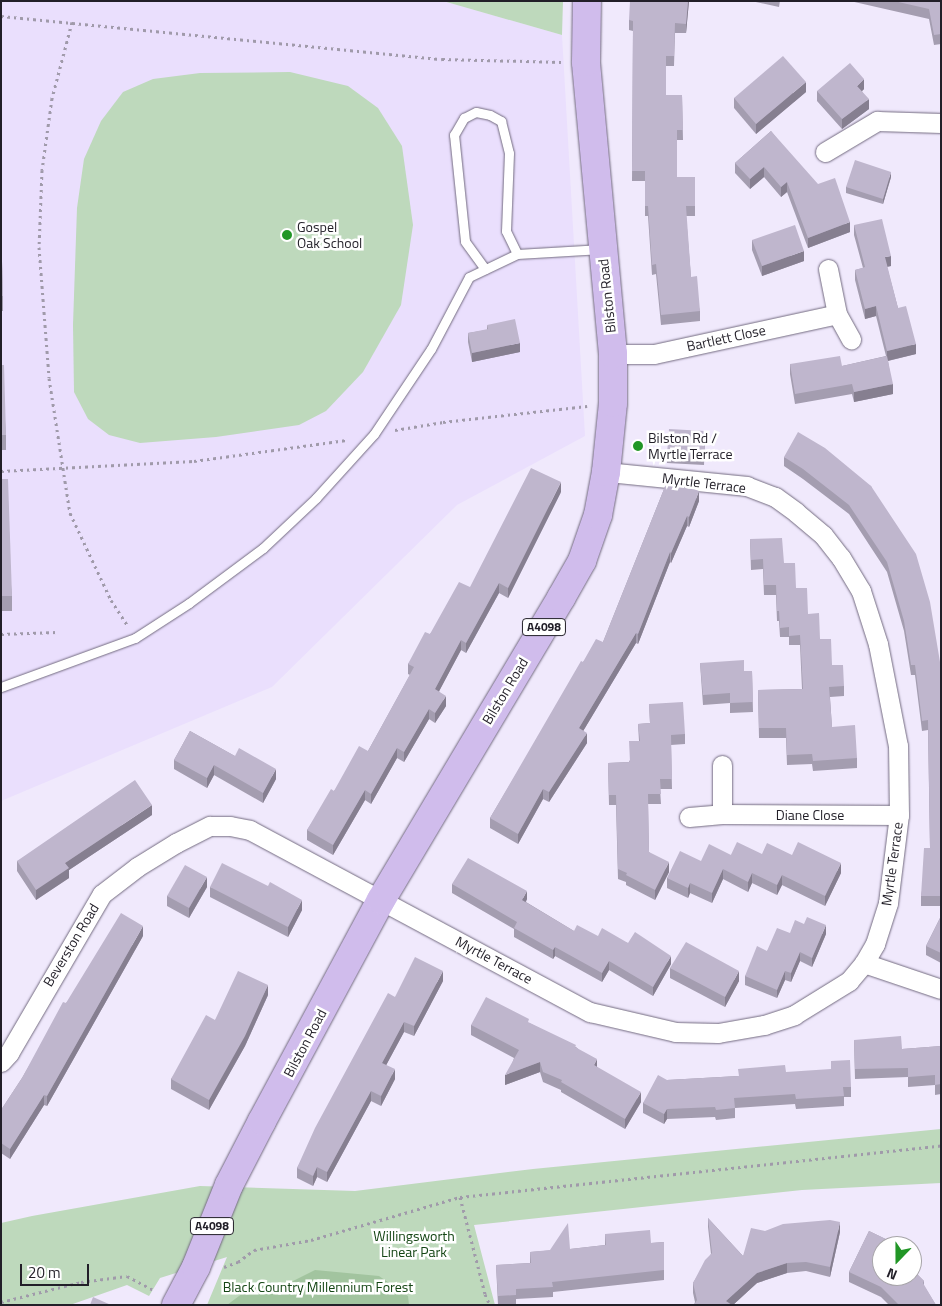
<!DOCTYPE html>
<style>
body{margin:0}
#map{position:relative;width:942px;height:1306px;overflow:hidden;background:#f0e9fc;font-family:"Titillium Web",sans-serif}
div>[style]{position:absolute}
.built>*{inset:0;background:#eadffd}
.green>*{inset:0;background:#bed9bc}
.forest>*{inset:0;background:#a2c49f}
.path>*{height:3px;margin-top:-1.5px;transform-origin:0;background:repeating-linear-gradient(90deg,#a09aaa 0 2.5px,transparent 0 6.5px)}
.roads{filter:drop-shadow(0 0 1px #736b80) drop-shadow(0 0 1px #736b80)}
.service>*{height:9px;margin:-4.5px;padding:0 4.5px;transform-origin:4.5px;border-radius:4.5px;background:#fff}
.minor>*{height:19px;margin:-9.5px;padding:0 9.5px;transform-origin:9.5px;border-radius:9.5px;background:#fff}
.primary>*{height:28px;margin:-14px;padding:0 14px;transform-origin:14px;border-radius:14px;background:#d0bcec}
.wall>*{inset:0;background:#a49db0}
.shaded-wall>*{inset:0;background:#867f90}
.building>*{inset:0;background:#bfb6cd}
.dots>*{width:14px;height:14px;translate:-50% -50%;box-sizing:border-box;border:2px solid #fff;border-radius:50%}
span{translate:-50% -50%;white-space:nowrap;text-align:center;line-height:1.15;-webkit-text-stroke:5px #fff;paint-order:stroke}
.shield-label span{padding:1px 4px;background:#fff;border:1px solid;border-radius:4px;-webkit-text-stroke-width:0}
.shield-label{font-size:12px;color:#221f28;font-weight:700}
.poi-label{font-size:14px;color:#221f28}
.left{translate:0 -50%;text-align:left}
.street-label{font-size:14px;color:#221f28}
.park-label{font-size:14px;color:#144514}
.frame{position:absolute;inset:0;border:2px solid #221f28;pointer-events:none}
.north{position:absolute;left:872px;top:1236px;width:50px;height:50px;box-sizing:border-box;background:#fff;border:1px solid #a7a5a9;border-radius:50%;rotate:202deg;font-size:14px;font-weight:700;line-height:20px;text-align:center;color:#221f28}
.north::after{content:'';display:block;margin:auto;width:18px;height:22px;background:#219626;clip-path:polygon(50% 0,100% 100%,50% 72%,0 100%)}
.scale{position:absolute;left:20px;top:1264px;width:69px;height:22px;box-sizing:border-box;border:2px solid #221f28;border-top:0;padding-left:6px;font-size:15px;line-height:18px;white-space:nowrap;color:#221f28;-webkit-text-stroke:4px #fff;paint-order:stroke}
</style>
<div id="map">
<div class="built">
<div style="clip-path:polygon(1px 1px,443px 1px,562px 35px,585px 436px,457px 505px,272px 687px,1px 801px)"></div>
</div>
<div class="green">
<div style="clip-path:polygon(443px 1px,563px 1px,562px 35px)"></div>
<div style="clip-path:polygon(290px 72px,348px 86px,378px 108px,402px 146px,413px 225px,401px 305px,363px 372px,326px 411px,299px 425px,216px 437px,140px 443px,109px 435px,88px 419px,74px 392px,73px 325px,77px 208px,84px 159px,101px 121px,123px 92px,153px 79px,200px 73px)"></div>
<div style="clip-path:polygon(941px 1129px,941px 1183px,802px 1190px,474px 1225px,495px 1305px,207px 1305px,227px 1257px,160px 1278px,149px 1296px,127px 1285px,70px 1305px,1px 1305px,1px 1223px,32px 1216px,200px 1186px,355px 1191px,533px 1169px)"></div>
</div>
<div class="forest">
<div style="clip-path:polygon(315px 1270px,379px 1276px,408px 1296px,409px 1305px,227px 1305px,259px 1281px,285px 1285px)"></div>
</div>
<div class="path">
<div style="left:1px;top:16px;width:443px;rotate:5.6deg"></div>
<div style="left:442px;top:59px;width:119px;rotate:1.4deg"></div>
<div style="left:72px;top:22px;width:79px;rotate:104.7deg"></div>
<div style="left:52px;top:98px;width:73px;rotate:97.9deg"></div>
<div style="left:42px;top:170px;width:77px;rotate:92.2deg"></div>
<div style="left:39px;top:247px;width:131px;rotate:85.6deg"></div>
<div style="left:49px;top:378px;width:137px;rotate:81.2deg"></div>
<div style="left:70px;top:513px;width:96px;rotate:64.8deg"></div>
<div style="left:111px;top:600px;width:30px;rotate:57deg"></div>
<div style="left:395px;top:430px;width:49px;rotate:-9.5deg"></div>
<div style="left:443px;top:422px;width:145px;rotate:-6.3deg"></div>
<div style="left:1px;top:471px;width:193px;rotate:-3deg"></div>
<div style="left:194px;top:461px;width:154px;rotate:-7.8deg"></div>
<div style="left:1px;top:634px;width:56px;rotate:-2deg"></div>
<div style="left:460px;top:1197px;width:100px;rotate:75.5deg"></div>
<div style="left:485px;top:1294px;width:12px;rotate:66deg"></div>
<div style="left:224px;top:1267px;width:15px;rotate:-20deg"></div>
<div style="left:238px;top:1262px;width:20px;rotate:-37deg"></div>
<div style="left:254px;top:1250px;width:58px;rotate:-10deg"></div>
<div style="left:311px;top:1240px;width:155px;rotate:-16.1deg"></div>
<div style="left:460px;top:1197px;width:484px;rotate:-6.1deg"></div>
<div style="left:1px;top:1302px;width:82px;rotate:-14deg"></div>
<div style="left:81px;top:1282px;width:46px;rotate:-7.4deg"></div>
<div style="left:127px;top:1276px;width:32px;rotate:28deg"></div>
</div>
<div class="roads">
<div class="service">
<div style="left:485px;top:269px;width:34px;rotate:-126deg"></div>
<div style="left:465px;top:241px;width:107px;rotate:-95.9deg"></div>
<div style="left:454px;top:135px;width:20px;rotate:-60deg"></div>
<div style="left:464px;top:118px;width:13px;rotate:-27deg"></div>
<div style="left:476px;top:112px;width:14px;rotate:12deg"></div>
<div style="left:490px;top:115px;width:13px;rotate:29deg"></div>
<div style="left:501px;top:121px;width:33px;rotate:76deg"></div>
<div style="left:509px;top:153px;width:78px;rotate:92.2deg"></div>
<div style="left:506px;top:231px;width:25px;rotate:64deg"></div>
<div style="left:1px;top:687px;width:143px;rotate:-20.1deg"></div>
<div style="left:135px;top:638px;width:64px;rotate:-32.9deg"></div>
<div style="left:189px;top:603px;width:92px;rotate:-36.6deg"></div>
<div style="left:263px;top:548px;width:73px;rotate:-43.3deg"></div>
<div style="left:316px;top:498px;width:86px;rotate:-47.8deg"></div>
<div style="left:374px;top:434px;width:102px;rotate:-56.2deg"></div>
<div style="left:431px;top:349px;width:81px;rotate:-62.2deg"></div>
<div style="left:469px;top:277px;width:53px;rotate:-25.6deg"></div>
<div style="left:517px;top:254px;width:85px;rotate:-3.4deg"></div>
</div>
<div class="minor">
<div style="left:825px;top:152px;width:61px;rotate:-30.8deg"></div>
<div style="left:877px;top:121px;width:64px;rotate:1.8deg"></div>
<div style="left:828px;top:269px;width:46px;rotate:78.7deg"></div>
<div style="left:837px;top:314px;width:29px;rotate:61deg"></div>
<div style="left:613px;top:354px;width:41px"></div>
<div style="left:654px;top:354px;width:187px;rotate:-12.3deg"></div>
<div style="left:722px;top:765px;width:49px;rotate:90deg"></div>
<div style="left:689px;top:817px;width:33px;rotate:-5deg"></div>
<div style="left:722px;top:814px;width:177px;rotate:0.3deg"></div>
<div style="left:864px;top:963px;width:81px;rotate:18.7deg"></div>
<div style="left:1px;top:1062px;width:12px;rotate:-48deg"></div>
<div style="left:9px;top:1053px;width:184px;rotate:-59.7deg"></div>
<div style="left:102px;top:894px;width:44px;rotate:-37.6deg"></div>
<div style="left:137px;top:867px;width:46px;rotate:-31.6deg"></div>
<div style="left:176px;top:843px;width:38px;rotate:-27deg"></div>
<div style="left:210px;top:826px;width:20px"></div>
<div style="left:230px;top:826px;width:20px;rotate:11deg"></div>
<div style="left:250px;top:830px;width:386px;rotate:28.2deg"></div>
<div style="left:590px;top:1012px;width:87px;rotate:13.2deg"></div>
<div style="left:675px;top:1032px;width:43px;rotate:1.3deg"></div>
<div style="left:718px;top:1033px;width:47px;rotate:-9.9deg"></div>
<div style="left:764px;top:1025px;width:32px;rotate:-18deg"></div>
<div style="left:794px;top:1015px;width:65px;rotate:-31.7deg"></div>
<div style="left:849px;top:981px;width:23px;rotate:-50deg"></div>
<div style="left:864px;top:963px;width:22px;rotate:-60deg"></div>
<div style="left:875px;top:944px;width:43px;rotate:-72.4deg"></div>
<div style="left:888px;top:903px;width:89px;rotate:-82.9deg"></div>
<div style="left:899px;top:815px;width:69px;rotate:-90.8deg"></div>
<div style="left:898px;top:746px;width:104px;rotate:-101.1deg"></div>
<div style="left:878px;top:644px;width:56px;rotate:-107.8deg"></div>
<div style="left:861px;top:591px;width:39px;rotate:-121deg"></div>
<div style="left:841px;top:558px;width:29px;rotate:-128deg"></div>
<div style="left:823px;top:535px;width:35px;rotate:-140deg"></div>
<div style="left:796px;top:512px;width:26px;rotate:-144deg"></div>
<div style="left:775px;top:497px;width:30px;rotate:-159deg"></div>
<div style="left:747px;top:486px;width:142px;rotate:-174.3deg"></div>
</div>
<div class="primary">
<div style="left:176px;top:1305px;width:43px;rotate:-62.2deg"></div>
<div style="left:196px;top:1267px;width:88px;rotate:-68.1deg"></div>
<div style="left:229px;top:1185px;width:72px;rotate:-62.7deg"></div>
<div style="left:262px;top:1121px;width:251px;rotate:-61.7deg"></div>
<div style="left:381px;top:900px;width:352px;rotate:-59.2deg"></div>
<div style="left:561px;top:598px;width:43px;rotate:-60.4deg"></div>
<div style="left:582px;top:561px;width:49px;rotate:-70.8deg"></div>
<div style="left:598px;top:515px;width:44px;rotate:-79.5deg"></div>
<div style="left:606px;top:472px;width:69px;rotate:-84.2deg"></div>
<div style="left:613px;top:403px;width:49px;rotate:-90deg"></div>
<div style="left:613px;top:354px;width:293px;rotate:-95.3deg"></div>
<div style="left:586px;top:62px;width:61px;rotate:-89.1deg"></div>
</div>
</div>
<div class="wall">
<div style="clip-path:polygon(658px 1px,689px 1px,686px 33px,675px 33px,674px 66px,666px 66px,666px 95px,682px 95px,683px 140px,677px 140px,677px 177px,695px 177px,695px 216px,686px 216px,691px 277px,700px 311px,700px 321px,661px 325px,656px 274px,652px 275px,648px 216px,645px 216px,645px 181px,632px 181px,633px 31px,629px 30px,629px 20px)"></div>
<div style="clip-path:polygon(751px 1px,780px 1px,779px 7px)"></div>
<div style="clip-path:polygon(850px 1px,941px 1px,941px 44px,934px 45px,929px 19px)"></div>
<div style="clip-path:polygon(864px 89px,862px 91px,869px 109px,842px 129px,817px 101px,817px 91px)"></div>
<div style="clip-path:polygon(806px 92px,756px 134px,734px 108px,734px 98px)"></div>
<div style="clip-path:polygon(771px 131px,850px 232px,808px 248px,787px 192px,781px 197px,764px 177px,750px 189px,735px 173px,735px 163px)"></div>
<div style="clip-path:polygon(891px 177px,883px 204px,846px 193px,846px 187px)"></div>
<div style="clip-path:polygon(854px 225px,891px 266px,887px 267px,898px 308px,916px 354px,888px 361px,893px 394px,854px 402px,852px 394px,795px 404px,790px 374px,790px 364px,842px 366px,886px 356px,876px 316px,865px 319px,855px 280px,855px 270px,863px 268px,854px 235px)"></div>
<div style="clip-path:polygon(1px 226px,3px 296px,3px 311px,1px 311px)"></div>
<div style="clip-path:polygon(752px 240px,804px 261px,762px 276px,752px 250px)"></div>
<div style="clip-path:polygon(487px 325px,520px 352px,472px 362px,468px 342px,468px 333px,487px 330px)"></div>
<div style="clip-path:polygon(1px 365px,6px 435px,6px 450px,1px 450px)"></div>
<div style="clip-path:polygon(705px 441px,704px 465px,667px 463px,667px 454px)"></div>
<div style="clip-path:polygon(784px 457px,871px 486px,941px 668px,941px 906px,921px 906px,921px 896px,930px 848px,928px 730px,922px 731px,915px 675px,911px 675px,904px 631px,887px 572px,849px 514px,803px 479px,784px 466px)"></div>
<div style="clip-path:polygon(1px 479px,12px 596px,12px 611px,1px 611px)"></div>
<div style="clip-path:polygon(668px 479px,699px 501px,689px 527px,687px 526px,671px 563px,670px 562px,638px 644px,636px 643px,583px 731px,587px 743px,549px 802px,543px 799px,518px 844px,490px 828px,490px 818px,583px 662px,603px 642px)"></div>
<div style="clip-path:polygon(561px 492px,508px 598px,499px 593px,466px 653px,461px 650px,439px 691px,446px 706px,435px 723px,429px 719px,404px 762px,397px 758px,371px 804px,365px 800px,333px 855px,307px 840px,307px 830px,334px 791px,368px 751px,410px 675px,408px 674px,408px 664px,430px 634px)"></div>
<div style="clip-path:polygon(750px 539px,784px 563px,832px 665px,844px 686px,844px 696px,830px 697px,832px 727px,857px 758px,857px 768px,813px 771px,812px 764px,787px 765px,786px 738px,759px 738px,758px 690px,802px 689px,800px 645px,789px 645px,789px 637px,780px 637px,779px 621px,777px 621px,776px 595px,764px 595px,763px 569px,751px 570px)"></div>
<div style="clip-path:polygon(700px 663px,744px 671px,752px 671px,753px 712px,730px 713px,730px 703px,703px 705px)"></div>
<div style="clip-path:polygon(649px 704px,685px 734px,685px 744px,671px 745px,672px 789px,660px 789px,661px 804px,648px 804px,649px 852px,669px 872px,655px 900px,626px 885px,626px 882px,618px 879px,616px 805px,609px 805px,608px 763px,629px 762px,639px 741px,638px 724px,650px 723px)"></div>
<div style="clip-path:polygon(190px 731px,276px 779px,263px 803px,214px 775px,207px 788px,174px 769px,174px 760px)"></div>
<div style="clip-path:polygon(152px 815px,69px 870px,69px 878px,36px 900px,17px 871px,17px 861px)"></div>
<div style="clip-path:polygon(762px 854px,792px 855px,841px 873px,825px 906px,782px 885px,777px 895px,752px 883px,748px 892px,723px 879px,712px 903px,690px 893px,688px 898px,667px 888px,667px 878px,731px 855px)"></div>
<div style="clip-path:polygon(452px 884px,527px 899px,526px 902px,574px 931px,628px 943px,671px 964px,653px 996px,609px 970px,602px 982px,555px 956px,553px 959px,514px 937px,514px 929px,452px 893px)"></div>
<div style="clip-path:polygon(207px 887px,189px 918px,167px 906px,167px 896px)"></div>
<div style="clip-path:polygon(210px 887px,302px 910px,288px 937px,210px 897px)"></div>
<div style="clip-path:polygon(941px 916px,941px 963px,926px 955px,926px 946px)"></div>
<div style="clip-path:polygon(790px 933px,826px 934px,812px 967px,800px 961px,791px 982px,785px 980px,777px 998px,745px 985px,745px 976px,767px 951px)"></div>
<div style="clip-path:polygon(143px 936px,47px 1106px,44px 1105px,10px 1159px,1px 1153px,1px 1110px,22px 1078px,66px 1003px)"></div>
<div style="clip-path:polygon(670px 968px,739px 981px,725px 1007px,670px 978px)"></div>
<div style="clip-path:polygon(443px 981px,414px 1036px,404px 1032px,386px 1065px,395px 1079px,381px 1106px,371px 1101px,327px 1182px,317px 1177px,313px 1186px,297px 1178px,297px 1168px,395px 997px)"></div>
<div style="clip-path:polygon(268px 995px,245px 1046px,209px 1110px,171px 1089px,171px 1079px,215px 1020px)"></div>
<div style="clip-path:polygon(529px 1023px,576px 1047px,597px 1067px,641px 1102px,625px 1129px,561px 1092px,561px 1090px,543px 1082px,540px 1072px,505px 1085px,514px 1058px,471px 1035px,471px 1025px)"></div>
<div style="clip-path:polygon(854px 1040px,902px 1049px,941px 1046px,941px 1094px,935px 1095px,935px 1085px,908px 1087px,908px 1077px,855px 1079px)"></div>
<div style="clip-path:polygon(786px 1072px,851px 1087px,851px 1097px,844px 1097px,844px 1106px,796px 1109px,795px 1104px,735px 1108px,735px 1118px,716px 1120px,715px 1117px,667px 1119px,664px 1124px,643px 1113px,643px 1103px,667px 1080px,738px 1076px)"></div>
<div style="clip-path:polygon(708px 1218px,743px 1256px,765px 1231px,840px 1232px,830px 1277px,806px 1271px,787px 1273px,757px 1283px,733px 1305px,694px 1305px,695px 1302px,693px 1293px,693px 1283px,711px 1254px,708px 1227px)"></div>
<div style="clip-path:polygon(869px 1231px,896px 1244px,896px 1246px,882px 1246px,882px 1276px,912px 1276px,912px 1269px,924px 1281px,924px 1286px,936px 1305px,889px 1305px,881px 1297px,849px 1282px,849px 1272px)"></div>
<div style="clip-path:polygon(605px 1234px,651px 1243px,664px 1242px,664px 1280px,553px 1292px,553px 1297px,516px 1299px,516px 1305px,498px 1305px,496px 1265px,530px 1263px,530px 1252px,570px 1249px,605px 1245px)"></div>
</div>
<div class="shaded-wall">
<div style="clip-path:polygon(688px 1px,689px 1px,686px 33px,686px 24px)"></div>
<div style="clip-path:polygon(864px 79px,864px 89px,857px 96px,857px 86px)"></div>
<div style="clip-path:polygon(806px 82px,806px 92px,756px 134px,756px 124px)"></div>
<div style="clip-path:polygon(869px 99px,869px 109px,842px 129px,842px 119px)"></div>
<div style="clip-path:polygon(764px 167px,764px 177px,750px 189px,750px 179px)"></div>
<div style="clip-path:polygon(891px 172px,891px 177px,883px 204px,883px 199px)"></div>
<div style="clip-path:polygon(787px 182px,787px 192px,781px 197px,781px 187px)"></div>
<div style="clip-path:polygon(850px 222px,850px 232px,808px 248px,808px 238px)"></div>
<div style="clip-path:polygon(804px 251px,804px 261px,762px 276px,762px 266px)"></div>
<div style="clip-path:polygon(891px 256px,891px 266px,885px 267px,885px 257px)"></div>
<div style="clip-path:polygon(876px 306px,876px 316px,865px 319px,865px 309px)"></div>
<div style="clip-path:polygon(520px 343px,520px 352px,472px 362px,472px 353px)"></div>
<div style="clip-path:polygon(916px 344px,916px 354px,887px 361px,887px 351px)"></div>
<div style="clip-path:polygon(893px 384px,893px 394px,854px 402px,854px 392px)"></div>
<div style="clip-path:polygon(561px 482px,561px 492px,508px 598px,508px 588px)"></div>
<div style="clip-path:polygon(699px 491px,699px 501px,689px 527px,689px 517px)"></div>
<div style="clip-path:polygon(687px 516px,687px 526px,671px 563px,671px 553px)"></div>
<div style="clip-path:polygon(670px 552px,670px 562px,638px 644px,638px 634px)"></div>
<div style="clip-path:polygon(499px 583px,499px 593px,466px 653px,466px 643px)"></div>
<div style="clip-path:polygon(636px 633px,636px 643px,579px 738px,579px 728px)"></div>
<div style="clip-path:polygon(461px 640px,461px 650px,435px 699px,435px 689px)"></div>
<div style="clip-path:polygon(446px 696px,446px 706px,435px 723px,435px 713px)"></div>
<div style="clip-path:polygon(429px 709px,429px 719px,404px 762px,404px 752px)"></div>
<div style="clip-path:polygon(587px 733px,587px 743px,549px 802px,549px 792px)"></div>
<div style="clip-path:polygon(397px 748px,397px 758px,371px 804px,371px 794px)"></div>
<div style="clip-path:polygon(214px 765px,214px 775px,207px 788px,207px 778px)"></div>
<div style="clip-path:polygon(276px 769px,276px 779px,263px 803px,263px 793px)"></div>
<div style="clip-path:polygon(543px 789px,543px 799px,518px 844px,518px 834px)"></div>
<div style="clip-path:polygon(365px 790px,365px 800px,333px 855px,333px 845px)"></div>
<div style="clip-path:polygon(152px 805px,152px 815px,69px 870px,69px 878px,36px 900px,36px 890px,65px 863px)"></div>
<div style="clip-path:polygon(669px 862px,669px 872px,655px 900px,655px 890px)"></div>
<div style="clip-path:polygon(841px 863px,841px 873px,825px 906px,825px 896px)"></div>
<div style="clip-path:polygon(723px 869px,723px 879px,712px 903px,712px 893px)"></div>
<div style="clip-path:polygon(752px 873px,752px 883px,748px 892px,748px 882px)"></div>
<div style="clip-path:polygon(782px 875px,782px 885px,777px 895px,777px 885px)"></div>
<div style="clip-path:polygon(207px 877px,207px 887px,189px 918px,189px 908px)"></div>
<div style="clip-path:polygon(690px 883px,690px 893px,688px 898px,688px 888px)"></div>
<div style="clip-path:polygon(527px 891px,527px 899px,522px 908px,522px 900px)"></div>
<div style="clip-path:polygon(302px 900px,302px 910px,288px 937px,288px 927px)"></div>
<div style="clip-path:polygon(826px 925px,826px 934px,812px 967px,812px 958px)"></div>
<div style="clip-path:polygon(143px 926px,143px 936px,47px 1106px,47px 1096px)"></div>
<div style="clip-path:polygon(555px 947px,555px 956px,553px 959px,553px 950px)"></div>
<div style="clip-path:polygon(800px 952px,800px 961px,791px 982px,791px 973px)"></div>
<div style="clip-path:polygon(671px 956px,671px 964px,653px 996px,653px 987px)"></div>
<div style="clip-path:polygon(609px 961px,609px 970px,602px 982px,602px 973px)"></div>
<div style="clip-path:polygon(443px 971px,443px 981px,414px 1036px,414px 1026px)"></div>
<div style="clip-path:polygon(739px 971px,739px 981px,725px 1007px,725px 997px)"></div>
<div style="clip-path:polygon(785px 971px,785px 980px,777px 998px,777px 990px)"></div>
<div style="clip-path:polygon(268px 985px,268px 995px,245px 1046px,209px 1110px,209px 1100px)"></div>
<div style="clip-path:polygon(404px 1022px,404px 1032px,382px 1073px,382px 1063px)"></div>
<div style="clip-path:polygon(597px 1059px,597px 1068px,594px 1065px)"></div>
<div style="clip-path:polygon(540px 1062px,540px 1072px,505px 1085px,505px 1075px)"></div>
<div style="clip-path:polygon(395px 1069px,395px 1079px,381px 1106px,381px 1096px)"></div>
<div style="clip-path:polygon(371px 1091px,371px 1101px,327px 1182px,327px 1172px)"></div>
<div style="clip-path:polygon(641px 1092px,641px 1102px,625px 1129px,625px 1119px)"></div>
<div style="clip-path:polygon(44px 1095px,44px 1105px,10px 1159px,10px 1149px)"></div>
<div style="clip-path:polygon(667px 1109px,667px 1119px,664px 1124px,664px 1114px)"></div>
<div style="clip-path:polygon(317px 1167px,317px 1177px,313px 1186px,313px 1176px)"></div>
<div style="clip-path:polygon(840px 1222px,840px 1232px,830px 1277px,830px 1267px)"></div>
<div style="clip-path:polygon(787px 1263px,787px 1273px,757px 1283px,733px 1305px,726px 1305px,726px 1301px,757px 1273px)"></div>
</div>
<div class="building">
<div style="clip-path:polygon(630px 1px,688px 1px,686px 24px,675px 23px,674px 56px,666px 56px,666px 95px,682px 95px,683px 130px,677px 130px,677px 177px,695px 177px,695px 206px,686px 206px,691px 277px,697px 276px,700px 311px,661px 315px,656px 264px,652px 265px,648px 206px,645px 206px,645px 171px,632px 171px,633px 21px,629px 20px)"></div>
<div style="clip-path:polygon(894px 1px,941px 1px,941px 34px,934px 35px,929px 9px)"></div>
<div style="clip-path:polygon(783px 56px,806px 82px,756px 124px,734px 98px)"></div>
<div style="clip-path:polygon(850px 63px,864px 79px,857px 86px,869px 99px,842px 119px,817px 91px)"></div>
<div style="clip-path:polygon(771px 131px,818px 184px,835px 178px,850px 222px,808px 238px,787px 182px,781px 187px,764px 167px,750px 179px,735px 163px)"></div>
<div style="clip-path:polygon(855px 160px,891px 172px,883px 199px,846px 187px)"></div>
<div style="clip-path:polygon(882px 219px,891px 256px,885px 257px,898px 308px,906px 306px,916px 344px,887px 351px,876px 306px,865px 309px,855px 270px,865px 267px,854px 225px)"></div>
<div style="clip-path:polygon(795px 225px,804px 251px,762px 266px,752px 240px)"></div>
<div style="clip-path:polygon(1px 226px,3px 296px,1px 296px)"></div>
<div style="clip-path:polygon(515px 319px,520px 343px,472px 353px,468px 333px,488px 329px,487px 325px)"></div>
<div style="clip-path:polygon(840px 356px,842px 366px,887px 356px,893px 384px,854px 392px,852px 384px,795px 394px,790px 364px)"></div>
<div style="clip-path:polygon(1px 365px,4px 365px,6px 435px,1px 435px)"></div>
<div style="clip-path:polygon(669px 429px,705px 431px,704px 455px,667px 454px)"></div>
<div style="clip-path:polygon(798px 432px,825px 448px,871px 486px,916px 554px,930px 602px,941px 668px,941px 896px,921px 896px,924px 848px,930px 848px,928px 720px,922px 721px,915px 665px,911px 665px,904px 621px,887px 562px,849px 505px,803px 469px,784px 457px)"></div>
<div style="clip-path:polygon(531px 468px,561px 482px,508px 588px,499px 583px,466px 643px,461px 640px,435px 689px,446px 696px,435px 713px,429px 709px,404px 752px,397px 748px,371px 794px,365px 790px,333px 845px,307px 830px,331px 789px,334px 791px,359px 746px,368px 751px,414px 667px,408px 664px,425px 632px,430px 634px,459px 582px,470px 587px)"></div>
<div style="clip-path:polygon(1px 479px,8px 479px,12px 596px,1px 596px)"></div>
<div style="clip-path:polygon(668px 479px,699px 491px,689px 517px,687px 516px,671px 553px,670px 552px,638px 634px,636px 633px,579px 728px,587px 733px,549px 792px,543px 789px,518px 834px,490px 818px,581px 661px,583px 662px,596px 639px,603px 642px)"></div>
<div style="clip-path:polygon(782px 538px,784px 563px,795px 563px,796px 588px,807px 588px,808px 614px,819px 613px,820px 639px,831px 639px,832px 665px,843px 665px,844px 686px,829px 687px,832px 727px,855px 725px,857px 758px,813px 761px,812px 754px,787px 755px,786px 728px,759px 728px,758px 690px,803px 689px,800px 635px,789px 636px,789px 627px,780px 628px,779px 611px,777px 611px,776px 585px,764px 585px,763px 559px,751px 560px,750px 539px)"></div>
<div style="clip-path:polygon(744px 660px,744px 671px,752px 671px,753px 702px,730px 703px,730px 693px,703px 695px,700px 663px)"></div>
<div style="clip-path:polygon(683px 702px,685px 734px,671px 735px,672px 779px,660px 779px,661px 794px,648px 794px,649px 852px,669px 862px,655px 890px,626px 875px,627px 873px,618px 869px,616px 795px,609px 795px,608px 763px,630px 762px,629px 741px,640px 741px,638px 724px,650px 723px,649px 704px)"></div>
<div style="clip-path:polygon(190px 731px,235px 756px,239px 748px,276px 769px,263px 793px,214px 765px,207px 778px,174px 760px)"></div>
<div style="clip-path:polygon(135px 780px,152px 805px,65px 863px,69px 868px,36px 890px,17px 861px)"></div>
<div style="clip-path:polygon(737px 842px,762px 854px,767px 843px,792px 855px,798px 842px,841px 863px,825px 896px,782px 875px,777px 885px,752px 873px,748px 882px,723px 869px,712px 893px,690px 883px,688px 888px,667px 878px,680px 851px,701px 861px,709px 844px,731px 855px,729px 859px)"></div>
<div style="clip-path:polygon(468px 858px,527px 891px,522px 900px,574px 931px,577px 925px,598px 936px,602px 928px,628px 943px,635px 932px,671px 956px,653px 987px,609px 961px,602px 973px,555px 947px,553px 950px,514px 928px,517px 922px,452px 884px)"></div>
<div style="clip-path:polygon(222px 863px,268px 886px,270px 882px,302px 900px,288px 927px,210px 887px)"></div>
<div style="clip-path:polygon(185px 865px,207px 877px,189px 908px,167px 896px)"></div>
<div style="clip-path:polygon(121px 913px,143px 926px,47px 1096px,44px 1095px,10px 1149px,1px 1143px,1px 1110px,22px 1078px,63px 1002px,66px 1003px)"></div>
<div style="clip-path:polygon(941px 916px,941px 953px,926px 946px)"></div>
<div style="clip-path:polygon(807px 917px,826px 925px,812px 958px,800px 952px,791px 973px,785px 971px,777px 990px,745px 976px,757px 946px,767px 951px,777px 928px,790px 933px,795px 920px,804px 924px)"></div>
<div style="clip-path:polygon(686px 942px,739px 971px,725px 997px,670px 968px)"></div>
<div style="clip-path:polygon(415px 957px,443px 971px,414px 1026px,404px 1022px,382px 1063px,395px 1069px,381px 1096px,371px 1091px,327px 1172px,317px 1167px,313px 1176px,297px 1168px,315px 1128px,388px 993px,395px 997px)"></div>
<div style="clip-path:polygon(238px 971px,268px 985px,245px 1036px,209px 1100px,171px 1079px,206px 1015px,215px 1020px)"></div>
<div style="clip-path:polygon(486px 997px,529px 1019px,528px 1022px,576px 1045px,575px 1047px,597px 1059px,594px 1065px,641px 1092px,625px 1119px,561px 1082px,562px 1080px,543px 1072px,540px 1062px,505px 1075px,519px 1050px,471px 1025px)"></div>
<div style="clip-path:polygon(901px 1036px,902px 1049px,941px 1046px,941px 1084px,935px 1085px,935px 1075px,908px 1077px,908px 1068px,855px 1069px,854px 1040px)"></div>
<div style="clip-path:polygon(850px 1060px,851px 1087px,843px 1087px,844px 1096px,796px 1099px,795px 1094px,734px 1098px,735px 1108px,716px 1110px,715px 1107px,667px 1109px,664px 1114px,643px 1103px,658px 1075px,667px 1080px,739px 1076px,738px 1069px,785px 1065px,786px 1072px,831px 1069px,831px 1061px)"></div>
<div style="clip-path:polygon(708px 1218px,743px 1256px,751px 1228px,765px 1231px,783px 1224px,830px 1220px,840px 1222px,830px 1267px,806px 1262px,787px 1263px,757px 1273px,726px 1301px,732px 1305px,694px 1305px,697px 1300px,693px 1283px,705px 1260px,712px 1253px)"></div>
<div style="clip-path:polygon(568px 1223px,570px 1249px,606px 1245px,605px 1234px,650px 1230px,651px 1243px,664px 1242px,664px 1270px,552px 1282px,553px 1287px,516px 1289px,516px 1295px,498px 1296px,496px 1265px,531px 1263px,530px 1252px,550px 1250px)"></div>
<div style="clip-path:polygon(869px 1231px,896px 1244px,895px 1246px,882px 1246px,882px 1276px,912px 1276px,912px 1269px,924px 1281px,923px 1283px,936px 1305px,899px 1305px,881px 1287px,849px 1272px)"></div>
<div style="clip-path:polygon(93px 1297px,111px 1305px,90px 1305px)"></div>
</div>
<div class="dots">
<div style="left:287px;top:235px;background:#219626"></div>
<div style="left:638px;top:446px;background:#219626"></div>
</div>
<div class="shield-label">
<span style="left:544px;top:627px">A4098</span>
<span style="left:212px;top:1226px">A4098</span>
</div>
<div class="poi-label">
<span class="left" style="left:297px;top:235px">Gospel<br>Oak School</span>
<span class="left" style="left:648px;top:446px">Bilston Rd /<br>Myrtle Terrace</span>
</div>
<div class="street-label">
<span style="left:607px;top:296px;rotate:-96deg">Bilston Road</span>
<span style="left:726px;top:338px;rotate:-12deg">Bartlett Close</span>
<span style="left:704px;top:483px;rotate:7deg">Myrtle Terrace</span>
<span style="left:505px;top:691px;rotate:-59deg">Bilston Road</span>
<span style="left:810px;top:815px">Diane Close</span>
<span style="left:892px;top:864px;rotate:-82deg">Myrtle Terrace</span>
<span style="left:71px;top:945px;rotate:-59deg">Beverston Road</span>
<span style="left:494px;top:960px;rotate:28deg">Myrtle Terrace</span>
<span style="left:305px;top:1043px;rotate:-62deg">Bilston Road</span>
</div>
<div class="park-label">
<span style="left:414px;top:1244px">Willingsworth<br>Linear Park</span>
<span style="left:318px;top:1287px">Black Country Millennium Forest</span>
</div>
<div class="frame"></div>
<div class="north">N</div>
<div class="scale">20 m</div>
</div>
